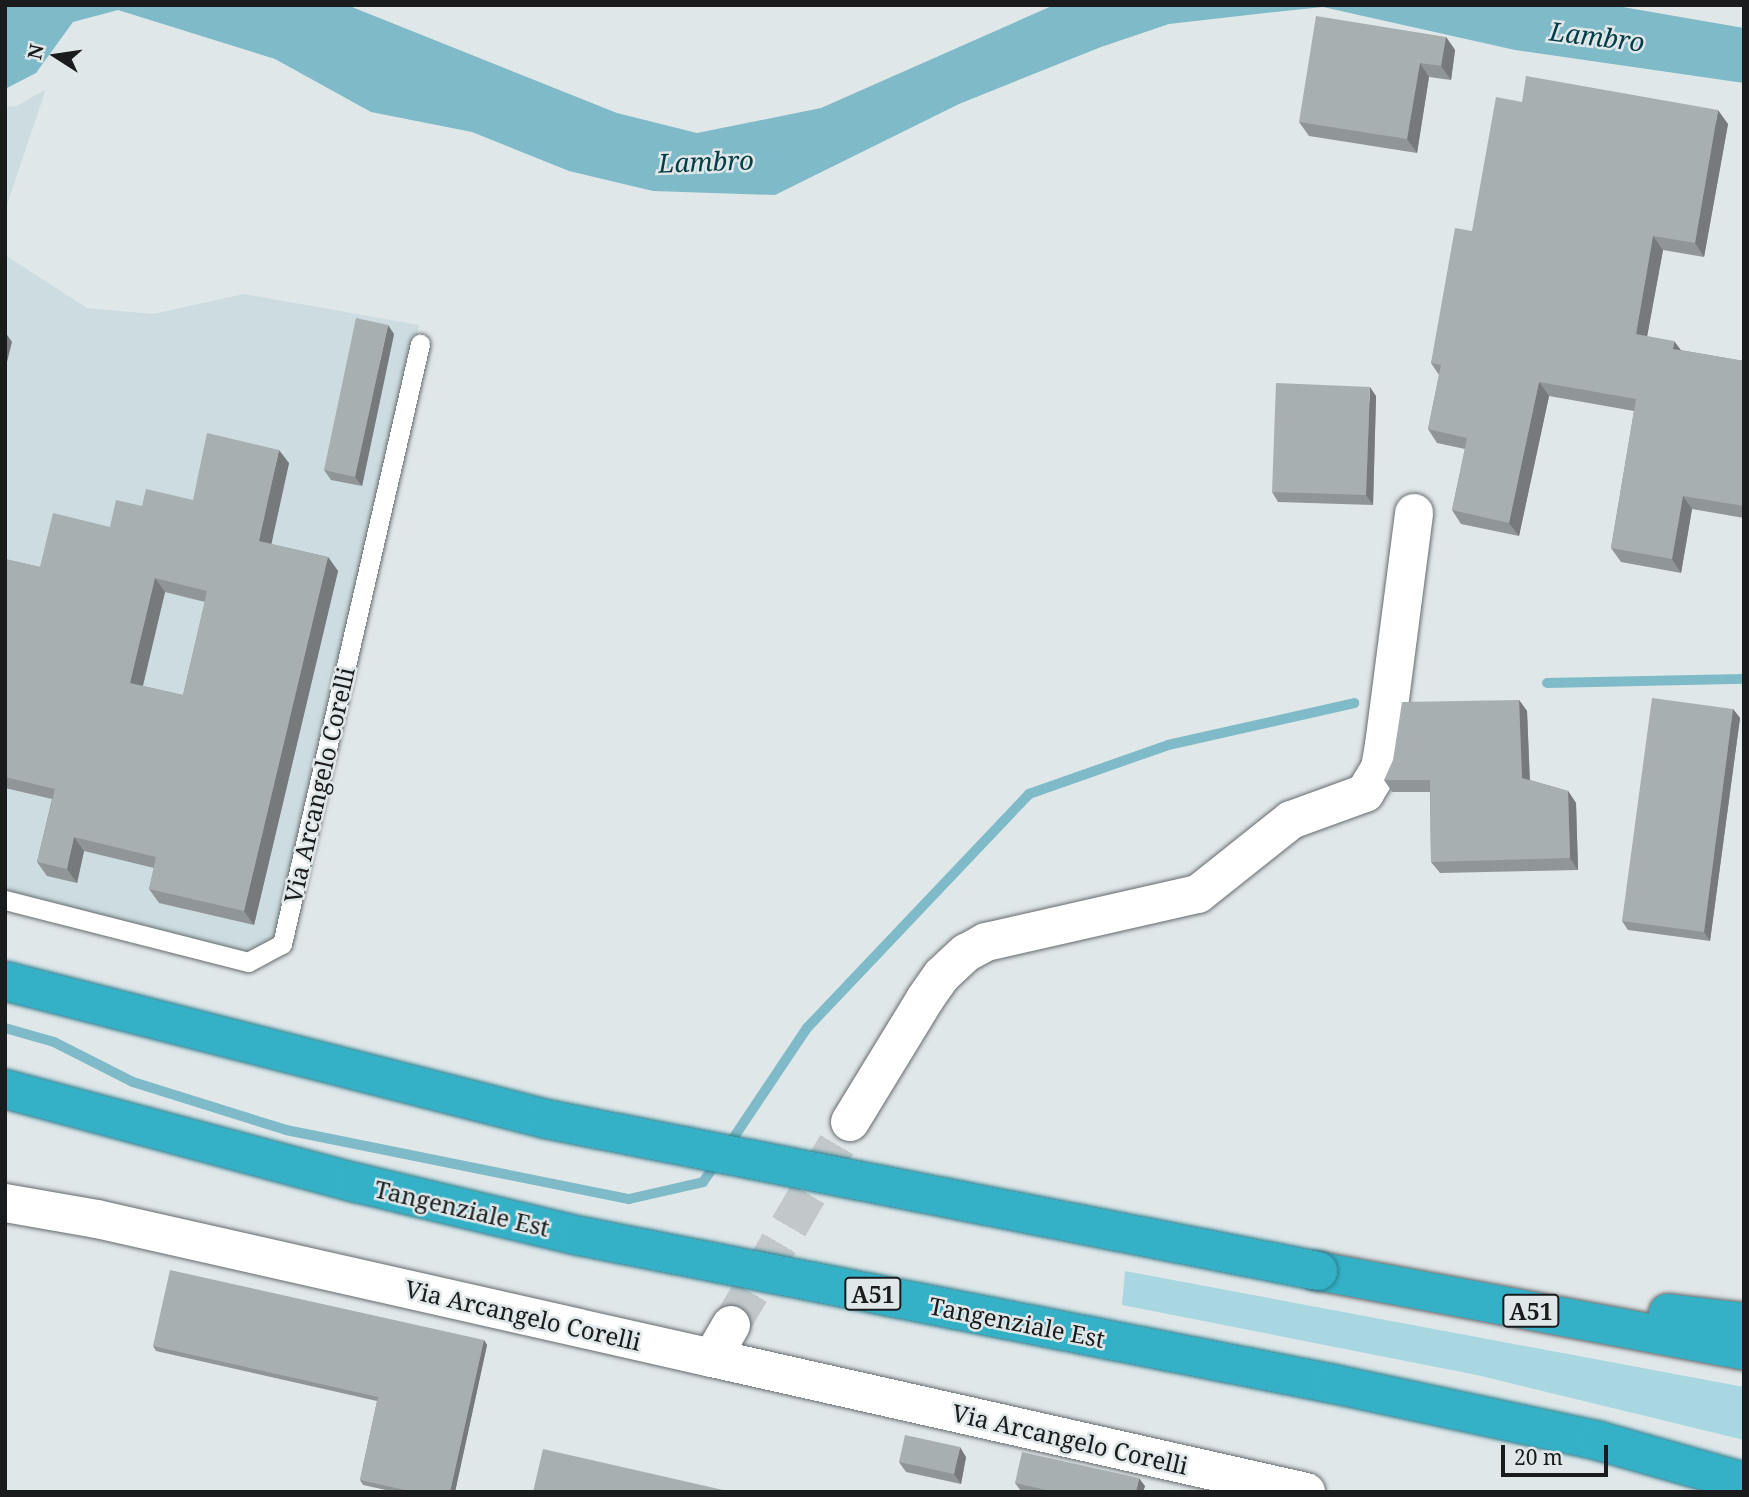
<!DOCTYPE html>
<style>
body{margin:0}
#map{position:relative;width:1749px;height:1497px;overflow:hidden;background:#e0e7e9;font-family:"Noto Serif",serif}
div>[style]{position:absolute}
.built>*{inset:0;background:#ccdce0}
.green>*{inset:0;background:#a8d7e1}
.water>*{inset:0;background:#7ebac7}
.stream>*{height:10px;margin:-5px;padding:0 5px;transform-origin:5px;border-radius:5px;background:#7ebac7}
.minor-tunnel>*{height:38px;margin-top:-19px;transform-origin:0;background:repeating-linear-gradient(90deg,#c2c8ca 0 38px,transparent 0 57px)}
.roads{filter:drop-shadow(0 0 2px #666c6e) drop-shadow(0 0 2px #666c6e)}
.service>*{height:19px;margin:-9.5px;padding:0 9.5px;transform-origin:9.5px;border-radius:9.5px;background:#fff}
.minor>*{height:38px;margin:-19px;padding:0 19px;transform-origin:19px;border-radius:19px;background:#fff}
.motorway>*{height:38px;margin:-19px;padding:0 19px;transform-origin:19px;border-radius:19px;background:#35b1c7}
.bridges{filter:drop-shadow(0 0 2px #2b7c8b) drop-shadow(0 0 2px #2b7c8b)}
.motorway-bridge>*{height:38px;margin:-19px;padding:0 19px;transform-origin:19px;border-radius:19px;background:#35b1c7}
.wall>*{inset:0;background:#909698}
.shaded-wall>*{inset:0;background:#767a7c}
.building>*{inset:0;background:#a8afb1}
span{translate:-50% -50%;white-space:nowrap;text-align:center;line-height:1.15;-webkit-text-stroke:5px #e0e7e9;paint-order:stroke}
.shield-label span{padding:2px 5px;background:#e0e7e9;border:2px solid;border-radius:5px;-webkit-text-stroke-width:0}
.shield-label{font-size:23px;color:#191b1c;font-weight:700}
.street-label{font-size:24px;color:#191b1c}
.water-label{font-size:26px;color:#023c46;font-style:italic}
.frame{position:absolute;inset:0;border:7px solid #191b1c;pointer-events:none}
.north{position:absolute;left:21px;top:21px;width:70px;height:70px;-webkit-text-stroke:5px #e0e7e9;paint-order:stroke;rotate:282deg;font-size:19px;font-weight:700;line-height:28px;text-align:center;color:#191b1c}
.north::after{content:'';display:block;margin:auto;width:24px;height:32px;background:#191b1c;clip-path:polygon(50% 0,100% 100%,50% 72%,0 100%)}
.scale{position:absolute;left:1501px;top:1445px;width:107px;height:32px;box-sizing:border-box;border:4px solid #191b1c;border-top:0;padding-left:9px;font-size:21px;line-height:24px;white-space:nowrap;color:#191b1c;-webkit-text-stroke:5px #e0e7e9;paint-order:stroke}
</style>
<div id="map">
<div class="built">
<div style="clip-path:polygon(46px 89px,5px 211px,5px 107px,17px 106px)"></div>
<div style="clip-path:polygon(5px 255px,87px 308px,153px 314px,244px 294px,419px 325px,274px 938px,247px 954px,5px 891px)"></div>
</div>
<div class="green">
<div style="clip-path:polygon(1125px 1271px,1744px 1387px,1744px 1440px,1477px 1375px,1122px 1305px)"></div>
</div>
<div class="water">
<div style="clip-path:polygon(5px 5px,347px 5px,617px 113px,697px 133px,821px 108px,1054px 5px,1611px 5px,1744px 28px,1744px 83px,1515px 50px,1323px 7px,1275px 12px,1169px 24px,1101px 47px,959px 104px,775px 195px,653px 191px,569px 171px,472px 132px,371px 112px,275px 59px,118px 10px,73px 22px,36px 73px,5px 89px)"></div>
</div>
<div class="stream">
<div style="left:1547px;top:683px;width:197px;rotate:-1.2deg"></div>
<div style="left:5px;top:1028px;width:51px;rotate:15.9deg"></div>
<div style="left:54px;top:1042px;width:89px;rotate:26.9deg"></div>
<div style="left:133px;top:1082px;width:160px;rotate:17.4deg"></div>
<div style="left:286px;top:1130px;width:350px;rotate:11.4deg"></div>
<div style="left:629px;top:1199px;width:76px;rotate:-12.9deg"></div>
<div style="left:703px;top:1182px;width:28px;rotate:-55deg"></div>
<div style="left:728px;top:1146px;width:142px;rotate:-56.2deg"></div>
<div style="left:807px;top:1028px;width:323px;rotate:-46.5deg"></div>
<div style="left:1029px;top:794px;width:147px;rotate:-19.4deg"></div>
<div style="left:1168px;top:745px;width:191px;rotate:-12.7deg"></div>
</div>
<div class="minor-tunnel">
<div style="left:731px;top:1325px;width:235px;rotate:-59.6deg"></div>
</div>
<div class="roads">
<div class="service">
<div style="left:5px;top:900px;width:251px;rotate:14.3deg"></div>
<div style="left:248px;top:962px;width:38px;rotate:-28deg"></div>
<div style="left:282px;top:944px;width:616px;rotate:-77.05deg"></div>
</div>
<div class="minor">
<div style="left:850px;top:1122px;width:144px;rotate:-58.6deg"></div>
<div style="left:925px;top:999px;width:29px;rotate:-55deg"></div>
<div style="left:942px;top:975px;width:33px;rotate:-43deg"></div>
<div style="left:966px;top:953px;width:23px;rotate:-29deg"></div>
<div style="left:986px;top:942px;width:217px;rotate:-12.8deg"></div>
<div style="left:1198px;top:894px;width:119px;rotate:-38.5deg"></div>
<div style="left:1291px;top:820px;width:79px;rotate:-20deg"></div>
<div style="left:1365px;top:793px;width:29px;rotate:-59deg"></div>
<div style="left:1380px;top:768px;width:23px;rotate:-80deg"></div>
<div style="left:1384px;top:745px;width:234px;rotate:-82.6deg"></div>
<div style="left:5px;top:1203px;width:93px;rotate:9.9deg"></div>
<div style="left:97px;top:1219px;width:631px;rotate:12.74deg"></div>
<div style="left:712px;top:1358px;width:38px;rotate:-60deg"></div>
<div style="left:712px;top:1358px;width:609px;rotate:12.71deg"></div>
</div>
<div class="motorway">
<div style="left:1318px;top:1271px;width:433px;rotate:10.6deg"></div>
<div style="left:1668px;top:1313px;width:77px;rotate:6.8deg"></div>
</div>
</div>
<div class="bridges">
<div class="motorway-bridge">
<div style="left:5px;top:981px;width:558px;rotate:14.31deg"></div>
<div style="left:546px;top:1119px;width:787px;rotate:11.14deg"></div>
<div style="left:5px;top:1089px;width:364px;rotate:15deg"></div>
<div style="left:357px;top:1183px;width:229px;rotate:13.4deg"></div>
<div style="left:580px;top:1236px;width:768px;rotate:11.11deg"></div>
<div style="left:1334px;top:1384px;width:271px;rotate:12.1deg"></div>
<div style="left:1599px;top:1441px;width:151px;rotate:15.8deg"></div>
</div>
</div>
<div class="wall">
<div style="clip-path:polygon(1446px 37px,1455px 50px,1451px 80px,1429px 77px,1417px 153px,1309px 136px,1299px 122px)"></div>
<div style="clip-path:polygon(1522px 102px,1728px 124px,1704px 257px,1663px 250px,1647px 336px,1680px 350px,1744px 361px,1744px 518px,1692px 509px,1681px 573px,1621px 562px,1611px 548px,1634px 411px,1549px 396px,1519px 536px,1461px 524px,1452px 510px,1465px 449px,1437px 443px,1428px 429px,1439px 375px,1431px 363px,1472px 231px)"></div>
<div style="clip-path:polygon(394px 334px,362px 486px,331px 480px,324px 470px)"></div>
<div style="clip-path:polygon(1376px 396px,1373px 505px,1278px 502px,1272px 492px)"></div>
<div style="clip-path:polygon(evenodd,289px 463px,271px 544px,328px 557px,338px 571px,254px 925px,159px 903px,149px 889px,154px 868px,84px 851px,77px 883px,47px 876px,37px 862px,52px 799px,5px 788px,5px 559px,40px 567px,110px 527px,142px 506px,193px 500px,289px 463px,165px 592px,205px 602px,183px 695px,143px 686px,165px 592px)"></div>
<div style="clip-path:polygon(1519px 700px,1527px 711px,1530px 780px,1568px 791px,1576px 803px,1578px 870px,1440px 873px,1431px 862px,1430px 792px,1392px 792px,1384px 780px)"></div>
<div style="clip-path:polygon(1733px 709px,1740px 718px,1710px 941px,1628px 930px,1622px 921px)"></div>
<div style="clip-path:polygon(484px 1340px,487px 1345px,455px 1492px,395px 1492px,363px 1485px,360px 1480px,377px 1401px,156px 1351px,153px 1346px)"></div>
<div style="clip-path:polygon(966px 1457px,961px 1484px,906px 1472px,899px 1462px)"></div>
<div style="clip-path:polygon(1015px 1483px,1145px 1486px,1143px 1492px,1025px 1492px,1021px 1491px)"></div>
</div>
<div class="shaded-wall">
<div style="clip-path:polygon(1446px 37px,1455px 50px,1451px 80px,1441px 66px)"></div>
<div style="clip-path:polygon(1420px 63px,1429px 77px,1417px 153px,1407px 139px)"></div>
<div style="clip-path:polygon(1718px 110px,1728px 124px,1704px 257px,1695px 243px)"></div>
<div style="clip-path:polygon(1653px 236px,1663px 250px,1645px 348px,1636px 334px)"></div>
<div style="clip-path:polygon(388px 325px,394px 334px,362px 486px,355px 477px)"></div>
<div style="clip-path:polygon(5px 332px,12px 342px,5px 370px)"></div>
<div style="clip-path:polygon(1674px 341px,1684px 354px,1673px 349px)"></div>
<div style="clip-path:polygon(1539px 382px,1549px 396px,1519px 536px,1509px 523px)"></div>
<div style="clip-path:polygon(1370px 387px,1376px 396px,1373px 505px,1366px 495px)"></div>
<div style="clip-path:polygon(279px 450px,289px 463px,269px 555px,259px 541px)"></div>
<div style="clip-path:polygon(1683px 496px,1692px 509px,1681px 573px,1672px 559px)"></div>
<div style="clip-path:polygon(328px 557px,338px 571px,254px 925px,244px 911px)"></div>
<div style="clip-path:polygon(155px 578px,165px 592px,140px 697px,130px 683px)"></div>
<div style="clip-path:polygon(1519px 700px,1527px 711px,1530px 789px,1522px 778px)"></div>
<div style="clip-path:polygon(1733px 709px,1740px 718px,1710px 941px,1704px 932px)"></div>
<div style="clip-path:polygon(1568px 791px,1576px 803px,1578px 870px,1570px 858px)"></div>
<div style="clip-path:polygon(74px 837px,84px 851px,77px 883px,67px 869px)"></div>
<div style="clip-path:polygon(484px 1340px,487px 1345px,455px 1492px,450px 1492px)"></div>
<div style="clip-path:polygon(960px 1447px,966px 1457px,961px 1484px,954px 1474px)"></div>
<div style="clip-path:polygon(1139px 1478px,1145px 1486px,1143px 1492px,1136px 1492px)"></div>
</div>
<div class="building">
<div style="clip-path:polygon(1316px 16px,1446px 37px,1441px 66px,1420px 63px,1407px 139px,1299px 122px)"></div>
<div style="clip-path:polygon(1526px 76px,1718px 110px,1695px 243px,1653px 236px,1636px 334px,1674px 341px,1673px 349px,1744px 361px,1744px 506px,1683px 496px,1672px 559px,1611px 548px,1636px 399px,1539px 382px,1509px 523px,1452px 510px,1467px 438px,1428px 429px,1441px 365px,1431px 363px,1455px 228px,1472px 231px,1496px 97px,1522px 102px)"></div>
<div style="clip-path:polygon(356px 318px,388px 325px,355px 477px,324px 470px)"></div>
<div style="clip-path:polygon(1276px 383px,1370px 387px,1366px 495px,1272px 492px)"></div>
<div style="clip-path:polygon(evenodd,207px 433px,279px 450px,259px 541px,328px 557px,244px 911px,149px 889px,156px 857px,74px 837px,67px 869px,37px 862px,55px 789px,5px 777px,5px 559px,40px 567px,53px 513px,110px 527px,116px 500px,142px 506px,146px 489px,193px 500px,207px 433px,155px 578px,207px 591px,183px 695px,130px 683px,155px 578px)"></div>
<div style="clip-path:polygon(1652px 698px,1733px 709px,1704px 932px,1622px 921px)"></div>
<div style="clip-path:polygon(1519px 700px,1522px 778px,1568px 791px,1570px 858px,1431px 862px,1430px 780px,1384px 780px,1393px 760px,1402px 702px)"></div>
<div style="clip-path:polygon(170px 1270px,484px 1340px,450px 1492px,414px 1492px,360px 1480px,378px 1397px,153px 1346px)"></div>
<div style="clip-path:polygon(905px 1435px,960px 1447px,954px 1474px,899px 1462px)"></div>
<div style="clip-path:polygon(543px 1449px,732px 1492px,533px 1492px)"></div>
<div style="clip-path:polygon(1022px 1452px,1139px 1478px,1136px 1492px,1055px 1492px,1015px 1483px)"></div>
</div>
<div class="shield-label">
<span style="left:873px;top:1294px">A51</span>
<span style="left:1531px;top:1311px">A51</span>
</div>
<div class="street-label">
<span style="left:319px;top:785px;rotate:-77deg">Via Arcangelo Corelli</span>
<span style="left:462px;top:1208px;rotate:13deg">Tangenziale Est</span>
<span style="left:523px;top:1315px;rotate:13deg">Via Arcangelo Corelli</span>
<span style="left:1017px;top:1322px;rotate:11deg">Tangenziale Est</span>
<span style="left:1070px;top:1439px;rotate:13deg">Via Arcangelo Corelli</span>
</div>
<div class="water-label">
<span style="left:1597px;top:37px;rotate:7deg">Lambro</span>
<span style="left:706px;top:162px;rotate:-2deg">Lambro</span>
</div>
<div class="frame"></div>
<div class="north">N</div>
<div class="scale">20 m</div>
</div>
